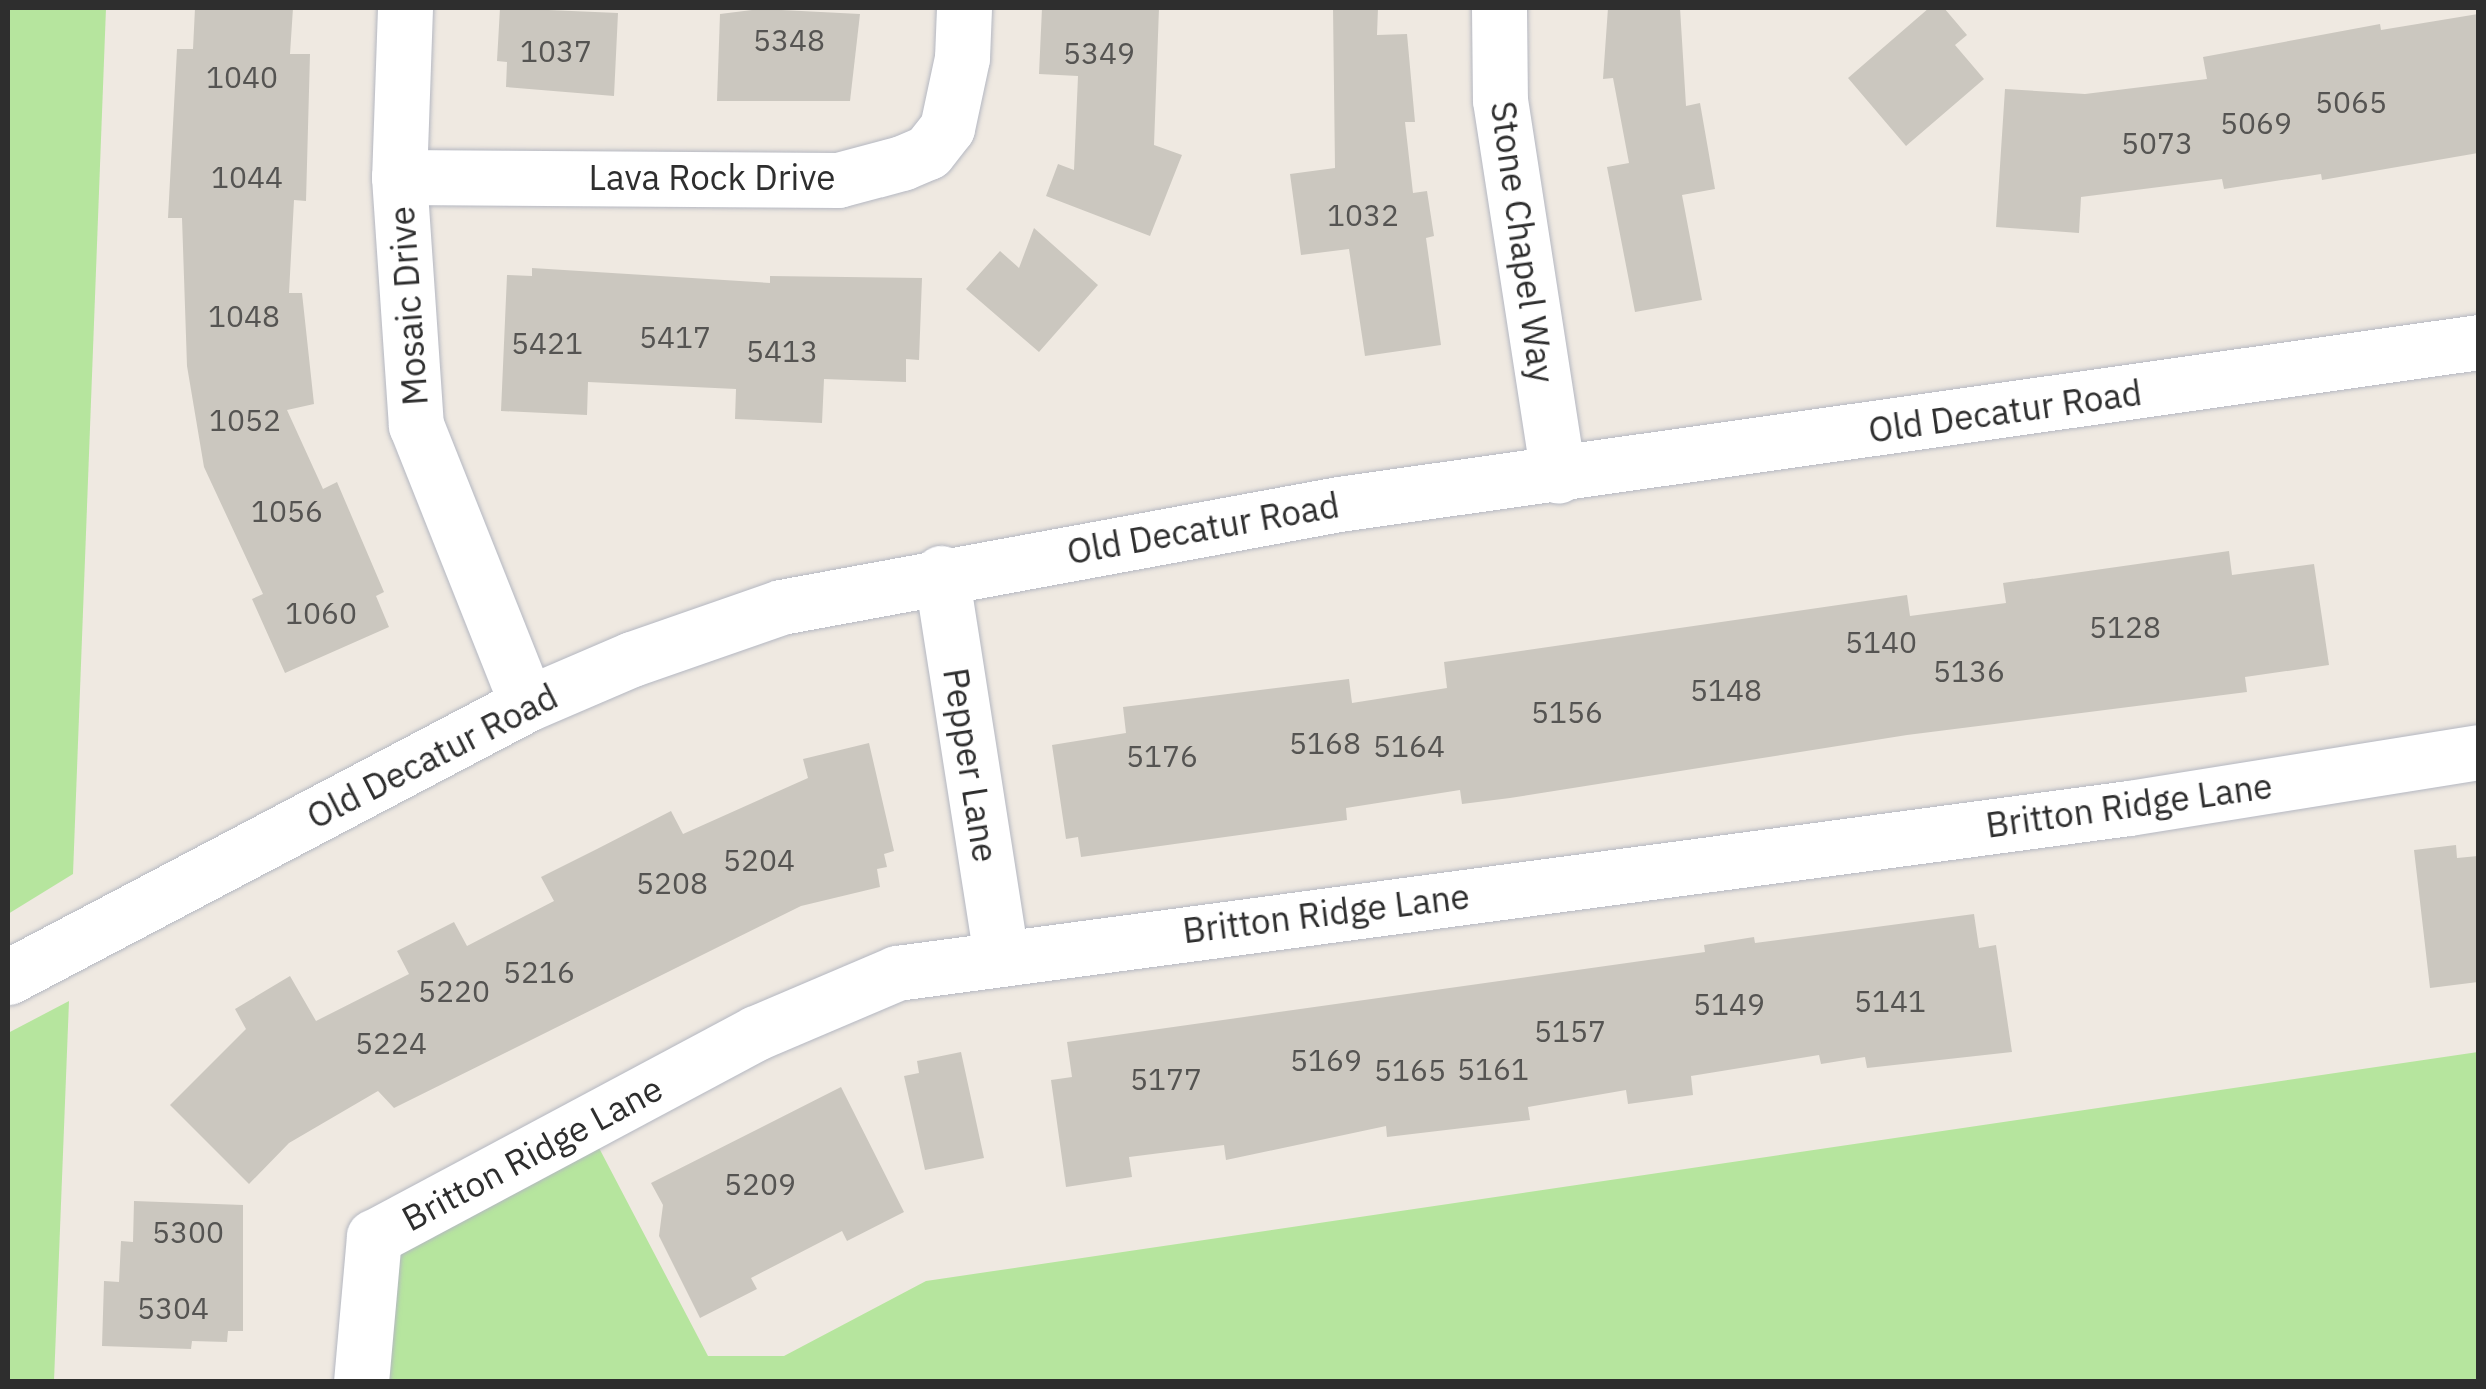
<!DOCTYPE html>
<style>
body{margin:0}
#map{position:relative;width:2486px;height:1389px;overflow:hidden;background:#efe9e1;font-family:"IBM Plex Sans",sans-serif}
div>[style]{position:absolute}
.green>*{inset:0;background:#b6e59e}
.building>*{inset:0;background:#cbc7bf}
.roads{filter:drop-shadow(0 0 2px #b4b7c1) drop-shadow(0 0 2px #b4b7c1)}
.minor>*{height:55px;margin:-27.5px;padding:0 27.5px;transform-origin:27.5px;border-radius:27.5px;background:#fff}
span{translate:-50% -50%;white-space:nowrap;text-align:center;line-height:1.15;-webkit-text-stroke:9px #fff;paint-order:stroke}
.number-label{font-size:30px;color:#555452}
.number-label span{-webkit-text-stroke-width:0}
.street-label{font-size:35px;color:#2e2e2e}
.frame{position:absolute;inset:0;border:10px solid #2e2e2e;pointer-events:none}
</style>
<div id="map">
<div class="green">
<div style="clip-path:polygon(8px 8px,106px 8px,73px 874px,8px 914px)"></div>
<div style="clip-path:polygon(69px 1001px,54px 1381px,8px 1381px,8px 1033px)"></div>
<div style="clip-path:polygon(2478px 1052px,2478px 1381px,375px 1382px,380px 1263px,598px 1146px,708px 1356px,784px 1356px,926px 1281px)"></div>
</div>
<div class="building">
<div style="clip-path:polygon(195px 8px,293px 8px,290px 54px,310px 54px,306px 201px,294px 200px,289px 293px,302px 293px,314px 404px,287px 410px,323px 489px,337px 482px,384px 592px,376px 596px,389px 627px,285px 673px,252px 599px,263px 594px,204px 467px,187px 366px,182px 218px,168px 218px,177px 49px,193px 49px)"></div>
<div style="clip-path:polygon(500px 8px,618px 13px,614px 96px,506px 87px,507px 62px,497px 61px)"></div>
<div style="clip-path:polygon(1042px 8px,1159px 8px,1154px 145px,1182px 155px,1150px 236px,1046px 196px,1058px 164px,1074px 170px,1078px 76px,1039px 74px)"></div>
<div style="clip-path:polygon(1333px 8px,1378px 8px,1377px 35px,1407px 34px,1415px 122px,1405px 122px,1413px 193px,1427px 191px,1434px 236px,1426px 238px,1441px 345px,1365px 356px,1349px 249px,1301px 255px,1290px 174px,1335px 168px)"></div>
<div style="clip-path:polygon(1608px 8px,1680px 8px,1686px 106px,1700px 103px,1715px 189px,1682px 195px,1702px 300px,1635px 312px,1607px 167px,1629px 163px,1613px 78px,1603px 79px)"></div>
<div style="clip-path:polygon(1929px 8px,1944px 8px,1967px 35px,1955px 45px,1984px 79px,1906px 146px,1848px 78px)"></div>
<div style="clip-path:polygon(760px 9px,860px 14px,850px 101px,717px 101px,720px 14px)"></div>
<div style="clip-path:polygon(2478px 14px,2478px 153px,2322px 180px,2321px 174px,2224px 189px,2222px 179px,2081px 197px,2079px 233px,1996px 227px,2005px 89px,2085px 94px,2207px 79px,2203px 57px,2380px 24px,2381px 30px)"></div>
<div style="clip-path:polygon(1034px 228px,1098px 285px,1039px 352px,966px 289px,1000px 251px,1019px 268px)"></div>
<div style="clip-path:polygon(532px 268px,770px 283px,770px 276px,922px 278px,919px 360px,906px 359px,906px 382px,824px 379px,822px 423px,735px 419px,736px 389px,588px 382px,587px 415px,501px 411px,507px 275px,532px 276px)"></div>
<div style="clip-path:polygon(2229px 551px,2232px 575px,2314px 564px,2329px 665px,2245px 677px,2247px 692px,1907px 735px,1510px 798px,1462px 804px,1460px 790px,1346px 808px,1347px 820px,1081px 857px,1078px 837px,1066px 839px,1052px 745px,1126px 733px,1123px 707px,1349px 679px,1352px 703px,1447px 688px,1444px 662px,1907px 595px,1910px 616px,2006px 603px,2003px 583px)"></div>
<div style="clip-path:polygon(869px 743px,894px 851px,884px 854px,887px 867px,877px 869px,880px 887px,801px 906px,394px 1108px,378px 1091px,289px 1143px,249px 1184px,170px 1105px,246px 1029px,235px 1009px,290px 976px,316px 1021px,409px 974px,397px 951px,454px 922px,467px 946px,554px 901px,541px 877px,597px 849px,671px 811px,683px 834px,808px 778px,803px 759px)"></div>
<div style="clip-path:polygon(2456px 845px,2457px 858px,2478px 856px,2478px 982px,2430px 988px,2414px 850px)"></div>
<div style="clip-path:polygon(1974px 914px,1979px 948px,1996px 945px,2012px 1052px,1867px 1068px,1865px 1057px,1821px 1064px,1819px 1055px,1691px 1076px,1693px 1095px,1628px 1104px,1626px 1090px,1528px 1107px,1530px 1120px,1387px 1137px,1386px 1126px,1226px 1160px,1224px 1145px,1129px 1157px,1132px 1177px,1066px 1187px,1051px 1080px,1072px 1077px,1067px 1042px,1705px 952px,1704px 945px,1754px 937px,1755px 943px)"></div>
<div style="clip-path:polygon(961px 1052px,984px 1158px,925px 1170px,904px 1076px,919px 1073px,917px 1061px)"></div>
<div style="clip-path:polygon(841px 1087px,904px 1212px,847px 1241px,842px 1231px,751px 1278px,757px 1289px,700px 1318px,659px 1236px,663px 1205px,651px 1183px)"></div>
<div style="clip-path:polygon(134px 1201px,243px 1205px,243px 1331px,228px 1331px,227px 1342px,192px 1341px,191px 1349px,102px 1346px,104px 1281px,119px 1282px,121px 1241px,133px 1242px)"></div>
</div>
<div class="roads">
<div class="minor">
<div style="left:405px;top:8px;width:169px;rotate:92deg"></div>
<div style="left:399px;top:177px;width:249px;rotate:86.1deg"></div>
<div style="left:416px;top:425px;width:300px;rotate:68.3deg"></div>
<div style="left:1499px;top:8px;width:92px;rotate:89.4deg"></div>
<div style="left:1500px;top:100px;width:380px;rotate:81.2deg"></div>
<div style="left:399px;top:177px;width:439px;rotate:0.4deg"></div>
<div style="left:838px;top:180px;width:66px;rotate:-14.9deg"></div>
<div style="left:902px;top:163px;width:28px;rotate:-23deg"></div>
<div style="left:928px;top:152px;width:31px;rotate:-52deg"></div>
<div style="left:947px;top:128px;width:72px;rotate:-77.9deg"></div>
<div style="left:962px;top:58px;width:50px;rotate:-87.7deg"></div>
<div style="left:941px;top:573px;width:390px;rotate:81.1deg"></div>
<div style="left:8px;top:977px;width:586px;rotate:-27.74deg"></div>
<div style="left:527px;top:704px;width:114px;rotate:-23.2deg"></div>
<div style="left:632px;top:659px;width:158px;rotate:-19.2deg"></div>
<div style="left:781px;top:607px;width:567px;rotate:-10.46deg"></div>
<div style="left:1339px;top:504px;width:1150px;rotate:-8.09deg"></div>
<div style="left:361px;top:1382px;width:146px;rotate:-84.9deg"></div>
<div style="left:374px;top:1237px;width:433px;rotate:-28.1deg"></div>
<div style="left:756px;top:1033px;width:153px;rotate:-23.1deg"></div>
<div style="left:897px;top:973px;width:1243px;rotate:-7.63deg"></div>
<div style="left:2129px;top:808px;width:353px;rotate:-9.1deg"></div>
</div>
</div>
<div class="number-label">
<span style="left:789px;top:40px">5348</span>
<span style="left:556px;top:51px">1037</span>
<span style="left:1099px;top:53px">5349</span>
<span style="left:242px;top:77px">1040</span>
<span style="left:2351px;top:102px">5065</span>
<span style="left:2256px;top:123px">5069</span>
<span style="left:2157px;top:143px">5073</span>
<span style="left:247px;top:177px">1044</span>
<span style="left:1363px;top:215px">1032</span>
<span style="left:244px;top:316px">1048</span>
<span style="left:675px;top:337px">5417</span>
<span style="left:547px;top:343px">5421</span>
<span style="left:782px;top:351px">5413</span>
<span style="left:245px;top:420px">1052</span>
<span style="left:287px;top:511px">1056</span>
<span style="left:321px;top:613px">1060</span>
<span style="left:2125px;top:627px">5128</span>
<span style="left:1881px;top:642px">5140</span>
<span style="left:1969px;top:671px">5136</span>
<span style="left:1726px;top:690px">5148</span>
<span style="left:1567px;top:712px">5156</span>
<span style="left:1325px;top:743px">5168</span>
<span style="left:1409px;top:746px">5164</span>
<span style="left:1162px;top:756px">5176</span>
<span style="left:759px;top:860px">5204</span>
<span style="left:672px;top:883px">5208</span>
<span style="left:539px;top:972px">5216</span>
<span style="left:454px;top:991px">5220</span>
<span style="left:1890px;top:1001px">5141</span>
<span style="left:1729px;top:1004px">5149</span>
<span style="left:1570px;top:1031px">5157</span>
<span style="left:391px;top:1043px">5224</span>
<span style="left:1326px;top:1060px">5169</span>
<span style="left:1493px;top:1069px">5161</span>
<span style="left:1410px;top:1070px">5165</span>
<span style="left:1166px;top:1079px">5177</span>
<span style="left:760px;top:1184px">5209</span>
<span style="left:188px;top:1232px">5300</span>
<span style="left:173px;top:1308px">5304</span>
</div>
<div class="street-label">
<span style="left:712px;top:177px">Lava Rock Drive</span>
<span style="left:1523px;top:242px;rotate:82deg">Stone Chapel Way</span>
<span style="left:408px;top:306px;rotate:-94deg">Mosaic Drive</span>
<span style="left:2005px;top:411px;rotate:-8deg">Old Decatur Road</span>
<span style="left:1203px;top:528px;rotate:-10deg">Old Decatur Road</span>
<span style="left:432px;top:756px;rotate:-27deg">Old Decatur Road</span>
<span style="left:971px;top:765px;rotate:81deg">Pepper Lane</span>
<span style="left:2129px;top:805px;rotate:-8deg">Britton Ridge Lane</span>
<span style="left:1326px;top:913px;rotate:-7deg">Britton Ridge Lane</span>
<span style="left:532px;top:1153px;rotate:-28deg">Britton Ridge Lane</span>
</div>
<div class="frame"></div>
</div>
